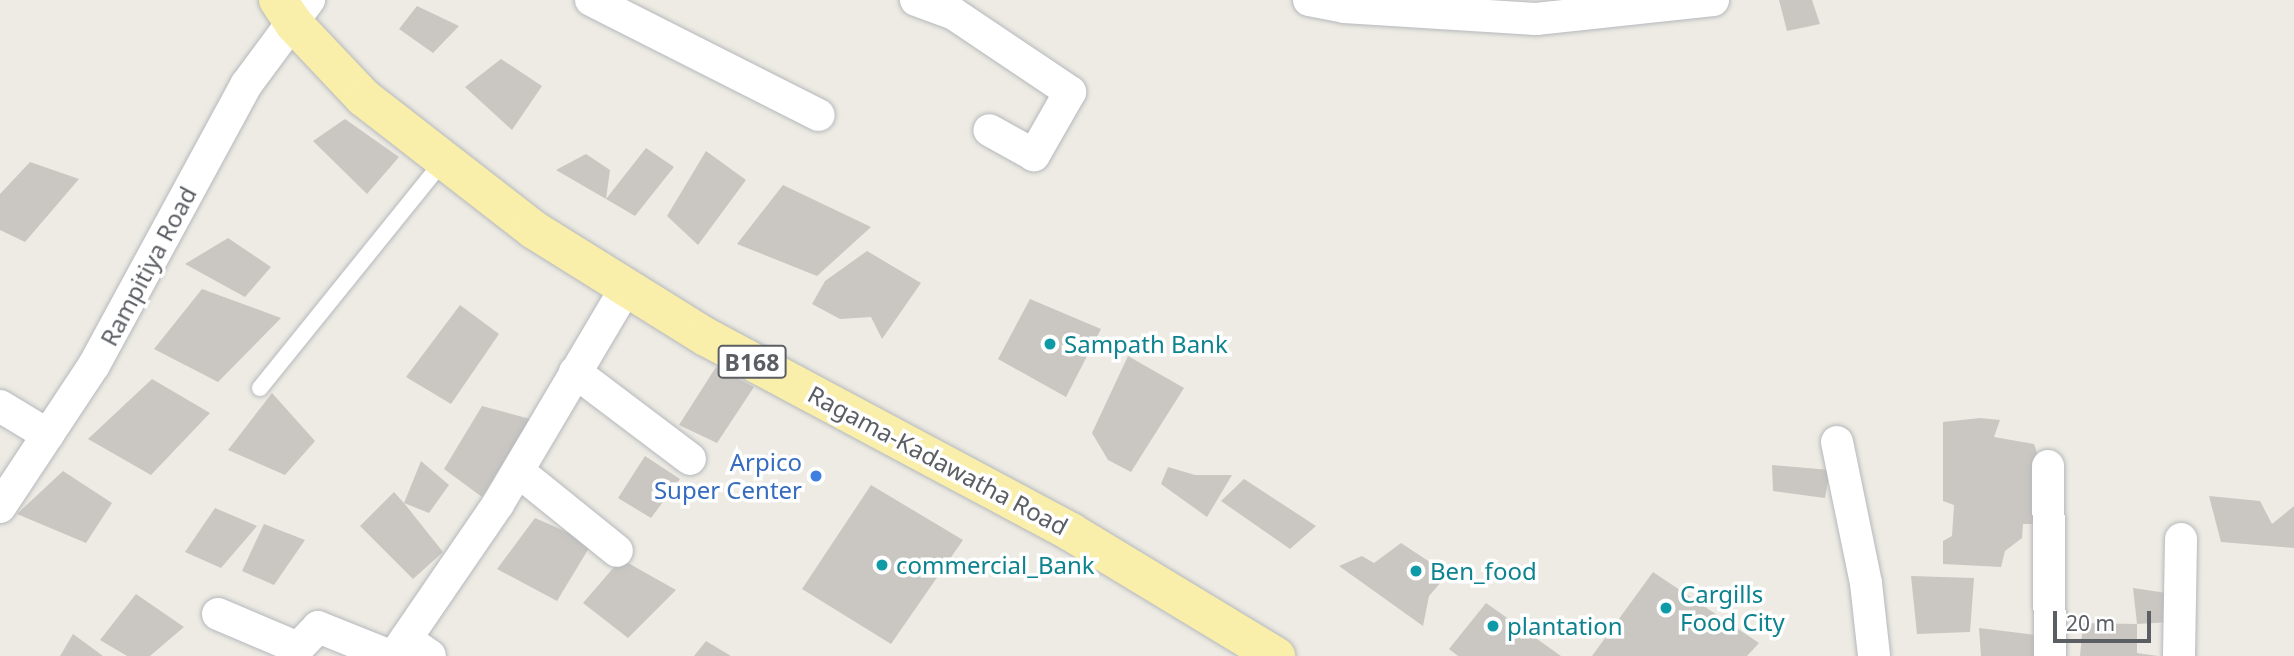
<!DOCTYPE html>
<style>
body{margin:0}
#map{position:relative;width:2294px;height:656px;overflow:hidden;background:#edebe3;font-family:"Noto Sans",sans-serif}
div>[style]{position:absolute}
.building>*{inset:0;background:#cac7c2}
.roads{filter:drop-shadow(0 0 2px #b5b8bc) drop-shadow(0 0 2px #b5b8bc)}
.lane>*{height:16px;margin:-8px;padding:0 8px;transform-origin:8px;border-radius:8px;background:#fff}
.street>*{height:32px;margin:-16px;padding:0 16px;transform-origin:16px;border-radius:16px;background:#fff}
.primary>*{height:38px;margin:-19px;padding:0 19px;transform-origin:19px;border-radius:19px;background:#faefaa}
.dots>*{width:19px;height:19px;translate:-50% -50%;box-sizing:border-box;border:4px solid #fff;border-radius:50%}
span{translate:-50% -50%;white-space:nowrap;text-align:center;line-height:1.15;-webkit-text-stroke:7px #fff;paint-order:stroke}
.shield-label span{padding:2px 5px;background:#fff;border:2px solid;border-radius:5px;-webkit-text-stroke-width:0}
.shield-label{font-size:23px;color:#5b5e63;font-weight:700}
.street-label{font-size:24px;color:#5b5e63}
.culture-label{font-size:24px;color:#0d838f}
.left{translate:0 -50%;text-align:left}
.shop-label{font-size:24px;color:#366cbe}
.right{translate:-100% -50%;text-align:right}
.scale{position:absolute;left:2053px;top:611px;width:98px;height:32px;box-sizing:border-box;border:4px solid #5b5e63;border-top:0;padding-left:9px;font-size:21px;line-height:24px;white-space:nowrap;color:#5b5e63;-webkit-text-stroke:5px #fff;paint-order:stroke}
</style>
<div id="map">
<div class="building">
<div style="clip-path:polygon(1779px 0,1812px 0,1820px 24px,1787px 31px)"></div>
<div style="clip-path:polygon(417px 6px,459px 26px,433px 53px,399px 29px)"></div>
<div style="clip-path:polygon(501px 59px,542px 86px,512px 130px,465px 87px)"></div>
<div style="clip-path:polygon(345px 119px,399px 157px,367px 194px,313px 141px)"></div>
<div style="clip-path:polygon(646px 148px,674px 167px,635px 216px,606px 199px)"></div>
<div style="clip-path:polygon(706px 151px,746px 180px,698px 245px,667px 216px)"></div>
<div style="clip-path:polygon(586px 154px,610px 170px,606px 199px,556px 170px)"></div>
<div style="clip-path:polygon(30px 162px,79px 179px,25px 242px,0 230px,0 194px)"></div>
<div style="clip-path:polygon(783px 185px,871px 227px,817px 276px,737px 244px)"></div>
<div style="clip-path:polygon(228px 238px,271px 267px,245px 297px,185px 264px)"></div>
<div style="clip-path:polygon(867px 251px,921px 283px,882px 339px,871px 317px,840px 319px,812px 304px,825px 281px)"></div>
<div style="clip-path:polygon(202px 289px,281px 318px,218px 382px,154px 349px)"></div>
<div style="clip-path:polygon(1030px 299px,1101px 329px,1066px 397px,998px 359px)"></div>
<div style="clip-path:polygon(460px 305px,499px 334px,451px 404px,406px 377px)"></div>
<div style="clip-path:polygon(1128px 356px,1184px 388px,1131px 472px,1108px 460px,1092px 433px)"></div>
<div style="clip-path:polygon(716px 367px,754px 387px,717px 443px,679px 425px)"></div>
<div style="clip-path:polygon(152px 379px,210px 413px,151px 475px,88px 439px)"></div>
<div style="clip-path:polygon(272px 393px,315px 441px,285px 475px,228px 450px)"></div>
<div style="clip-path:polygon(482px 406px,530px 419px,482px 497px,444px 469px)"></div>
<div style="clip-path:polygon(1980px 418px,2000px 420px,1994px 437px,2034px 444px,2039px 459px,2037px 524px,2023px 524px,2022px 538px,2005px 551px,2001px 567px,1943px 564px,1943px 541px,1952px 536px,1954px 505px,1943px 501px,1943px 422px)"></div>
<div style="clip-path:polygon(645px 456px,680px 479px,651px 518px,618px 498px)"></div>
<div style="clip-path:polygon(421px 461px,449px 485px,429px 513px,404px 503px,443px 552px,413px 579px,360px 526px,394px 492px,404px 503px)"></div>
<div style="clip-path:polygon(1772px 465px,1830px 470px,1825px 498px,1773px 491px)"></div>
<div style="clip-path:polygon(1168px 467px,1195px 475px,1232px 475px,1207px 517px,1161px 484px)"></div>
<div style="clip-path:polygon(63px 471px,112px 503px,86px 543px,17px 514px)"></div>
<div style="clip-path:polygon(1244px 479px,1316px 526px,1290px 549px,1221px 501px)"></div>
<div style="clip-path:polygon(871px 485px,963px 540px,891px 644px,802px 589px)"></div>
<div style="clip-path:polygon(2209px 496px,2260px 501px,2272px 524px,2294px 506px,2294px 548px,2221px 542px)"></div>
<div style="clip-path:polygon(215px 508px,257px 526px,221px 568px,185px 552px)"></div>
<div style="clip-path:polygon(535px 518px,592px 543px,557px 601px,497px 569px)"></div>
<div style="clip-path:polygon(264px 524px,305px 540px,274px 585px,242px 571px)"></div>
<div style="clip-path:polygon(1401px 543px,1448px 574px,1429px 596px,1423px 626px,1339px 566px,1362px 556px,1374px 563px)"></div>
<div style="clip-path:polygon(621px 559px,676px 590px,628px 638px,583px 603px)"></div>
<div style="clip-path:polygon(1653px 572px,1759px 643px,1747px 656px,1592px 656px)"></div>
<div style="clip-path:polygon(1911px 576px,1974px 578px,1970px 632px,1917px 634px)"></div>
<div style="clip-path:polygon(2133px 588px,2173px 594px,2171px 622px,2137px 624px)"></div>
<div style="clip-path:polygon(136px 594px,184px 627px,150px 656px,127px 656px,100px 640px)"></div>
<div style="clip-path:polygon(1486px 603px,1561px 656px,1458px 656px,1449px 649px)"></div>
<div style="clip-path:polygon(2083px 623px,2137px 624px,2137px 653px,2158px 656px,2080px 656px)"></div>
<div style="clip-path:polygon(1979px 628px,2037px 635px,2037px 656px,1981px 656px)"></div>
<div style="clip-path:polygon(73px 634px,103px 656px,60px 656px)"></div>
<div style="clip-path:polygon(706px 641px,731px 656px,694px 656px)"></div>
</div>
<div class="roads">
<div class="lane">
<div style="left:260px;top:388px;width:292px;rotate:-51.1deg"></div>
</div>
<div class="street">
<div style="left:591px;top:0;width:255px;rotate:26.8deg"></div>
<div style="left:916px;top:0;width:40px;rotate:20.2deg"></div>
<div style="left:954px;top:14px;width:140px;rotate:33.9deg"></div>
<div style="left:1070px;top:92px;width:73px;rotate:119.7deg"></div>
<div style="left:1034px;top:155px;width:51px;rotate:-150.9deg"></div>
<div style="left:1309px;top:0;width:36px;rotate:11deg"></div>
<div style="left:1344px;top:7px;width:192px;rotate:3.6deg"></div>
<div style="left:1536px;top:19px;width:178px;rotate:-6.1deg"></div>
<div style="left:575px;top:372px;width:144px;rotate:37.1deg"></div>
<div style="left:0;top:406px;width:56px;rotate:31.1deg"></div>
<div style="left:1837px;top:442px;width:144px;rotate:78.4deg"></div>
<div style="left:1866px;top:583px;width:73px;rotate:83.7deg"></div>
<div style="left:2048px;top:466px;width:190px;rotate:89.4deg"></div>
<div style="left:518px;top:471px;width:127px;rotate:38.9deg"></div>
<div style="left:0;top:507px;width:170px;rotate:-56.5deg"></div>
<div style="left:94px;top:365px;width:319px;rotate:-61.5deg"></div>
<div style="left:246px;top:85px;width:106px;rotate:-53.5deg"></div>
<div style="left:218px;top:614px;width:87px;rotate:23deg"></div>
<div style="left:298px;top:648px;width:29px;rotate:-46deg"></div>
<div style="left:318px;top:627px;width:78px;rotate:21.9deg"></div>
<div style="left:406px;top:639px;width:29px;rotate:35deg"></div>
<div style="left:394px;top:656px;width:184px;rotate:-55.6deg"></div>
<div style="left:498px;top:504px;width:250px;rotate:-59.4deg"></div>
<div style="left:2179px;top:656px;width:117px;rotate:-89deg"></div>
</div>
<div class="primary">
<div style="left:278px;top:0;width:29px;rotate:56deg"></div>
<div style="left:294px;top:24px;width:102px;rotate:46.6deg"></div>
<div style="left:364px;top:98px;width:215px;rotate:37.8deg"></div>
<div style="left:534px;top:230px;width:203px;rotate:31.9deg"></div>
<div style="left:706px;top:337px;width:414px;rotate:28.1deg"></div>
<div style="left:1071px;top:532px;width:240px;rotate:31.2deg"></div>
</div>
</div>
<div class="dots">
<div style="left:1050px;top:344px;background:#0f9aa8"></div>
<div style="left:816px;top:476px;background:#3f7fe0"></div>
<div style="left:882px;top:565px;background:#0f9aa8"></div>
<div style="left:1416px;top:571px;background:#0f9aa8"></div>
<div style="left:1666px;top:608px;background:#0f9aa8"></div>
<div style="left:1493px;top:626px;background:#0f9aa8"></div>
</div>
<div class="shield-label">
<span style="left:752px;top:362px">B168</span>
</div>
<div class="street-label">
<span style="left:148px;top:266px;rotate:-62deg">Rampitiya Road</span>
<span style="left:938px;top:460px;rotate:28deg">Ragama-Kadawatha Road</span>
</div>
<div class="culture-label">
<span class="left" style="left:1064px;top:344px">Sampath Bank</span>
<span class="left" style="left:896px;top:565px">commercial_Bank</span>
<span class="left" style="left:1430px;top:571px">Ben_food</span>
<span class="left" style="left:1680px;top:608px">Cargills<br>Food City</span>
<span class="left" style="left:1507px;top:626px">plantation</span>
</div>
<div class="shop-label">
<span class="right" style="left:802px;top:476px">Arpico<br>Super Center</span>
</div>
<div class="scale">20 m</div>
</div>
